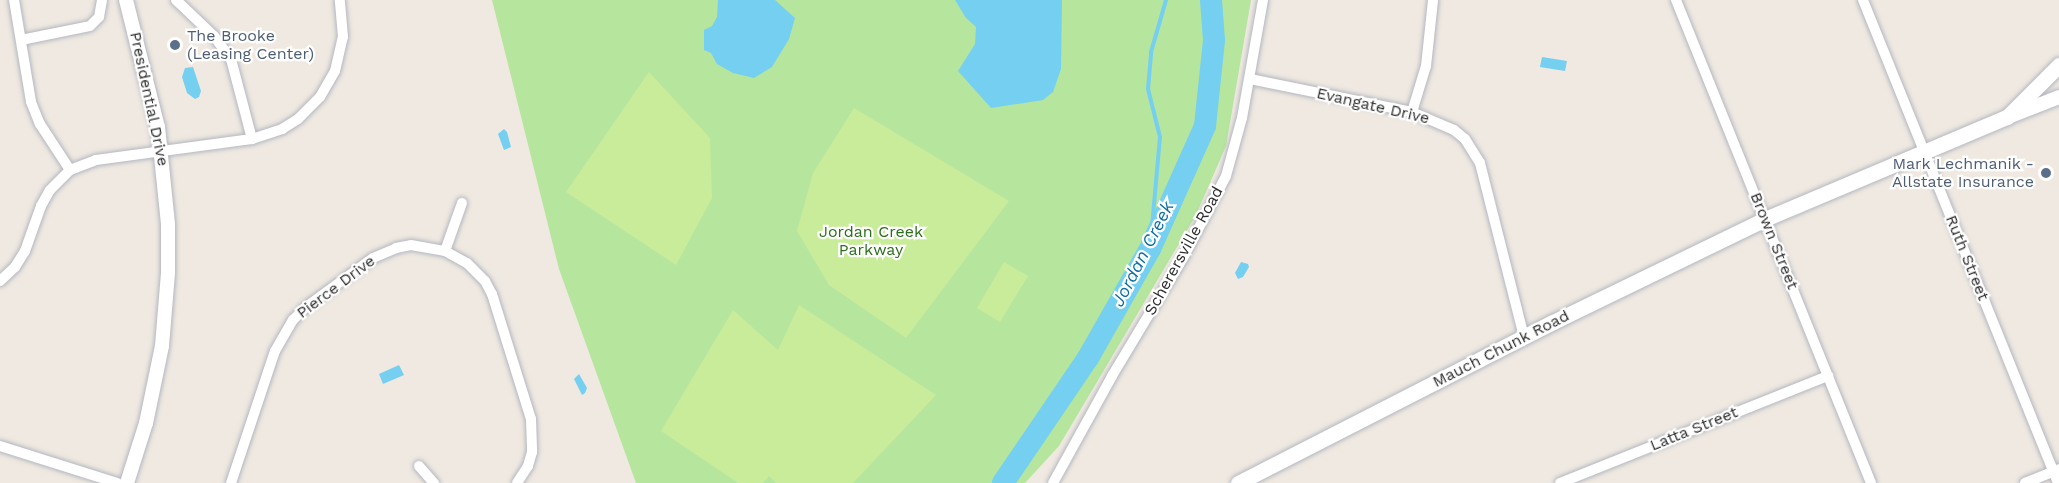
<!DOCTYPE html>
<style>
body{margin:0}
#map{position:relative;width:2059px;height:483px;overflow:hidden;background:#efe9e1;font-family:"Work Sans",sans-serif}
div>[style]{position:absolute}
.green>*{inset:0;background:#b6e59e}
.pitch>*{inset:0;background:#c9ec9a}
.water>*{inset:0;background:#75cff0}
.stream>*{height:4px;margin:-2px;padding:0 2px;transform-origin:2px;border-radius:2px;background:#75cff0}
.river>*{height:22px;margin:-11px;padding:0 11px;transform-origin:11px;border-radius:11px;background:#75cff0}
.roads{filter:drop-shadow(0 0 2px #b4b7c1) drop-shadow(0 0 2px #b4b7c1)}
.minor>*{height:10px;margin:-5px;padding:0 5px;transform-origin:5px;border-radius:5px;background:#fff}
.tertiary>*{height:14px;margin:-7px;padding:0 7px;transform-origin:7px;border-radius:7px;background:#fff}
.secondary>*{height:15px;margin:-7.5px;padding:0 7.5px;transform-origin:7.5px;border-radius:7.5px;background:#fff}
.dots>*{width:16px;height:16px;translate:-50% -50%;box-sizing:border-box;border:3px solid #fff;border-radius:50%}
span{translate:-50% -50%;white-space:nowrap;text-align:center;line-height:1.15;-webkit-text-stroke:4.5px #fff;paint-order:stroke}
.service-label{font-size:16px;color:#4e5e75}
.left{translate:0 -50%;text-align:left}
.right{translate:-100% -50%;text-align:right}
.street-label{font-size:16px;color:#2e2e2e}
.park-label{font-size:16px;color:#2c6e1b}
.water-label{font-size:18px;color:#0d6fa3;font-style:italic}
</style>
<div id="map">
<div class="green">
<div style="clip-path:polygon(492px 0,1251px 0,1226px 146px,1196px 215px,1059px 446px,1025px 483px,636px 483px,559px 269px)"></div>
</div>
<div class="pitch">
<div style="clip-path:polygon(649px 72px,710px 138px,712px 198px,676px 265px,566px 192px)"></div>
<div style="clip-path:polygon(854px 108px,1009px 201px,906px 338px,829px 285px,797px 231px,813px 173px)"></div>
<div style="clip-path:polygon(1004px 262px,1028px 276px,1000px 322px,977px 308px)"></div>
<div style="clip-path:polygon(799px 305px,936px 395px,853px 483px,776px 483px,769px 476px,763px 483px,738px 483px,661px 431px,733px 310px,778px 350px)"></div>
</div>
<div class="water">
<div style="clip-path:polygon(718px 0,775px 0,795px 18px,789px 39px,772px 67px,754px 78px,733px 73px,717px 64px,711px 53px,704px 50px,704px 30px,712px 26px,717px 17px)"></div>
<div style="clip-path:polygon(955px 0,1062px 0,1061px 69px,1053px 92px,1043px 100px,991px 108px,958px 71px,975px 44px,976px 27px,966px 18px)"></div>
<div style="clip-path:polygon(1542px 57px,1567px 61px,1565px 71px,1540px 67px)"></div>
<div style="clip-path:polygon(193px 67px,201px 91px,199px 97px,195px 99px,187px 93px,182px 77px,185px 68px)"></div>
<div style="clip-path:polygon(504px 129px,507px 132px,511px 147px,504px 150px,498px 134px)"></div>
<div style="clip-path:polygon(1241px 262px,1248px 264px,1249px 267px,1243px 277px,1238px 279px,1235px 273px)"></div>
<div style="clip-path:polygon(399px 365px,404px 375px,383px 384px,379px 374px)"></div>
<div style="clip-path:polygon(579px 374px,587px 388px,585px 393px,582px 395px,574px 379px)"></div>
</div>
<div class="stream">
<div style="left:1150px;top:249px;width:112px;rotate:-84.9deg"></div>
<div style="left:1160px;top:137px;width:49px;rotate:-104deg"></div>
<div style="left:1148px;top:89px;width:37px;rotate:-85deg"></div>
<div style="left:1151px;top:52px;width:54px;rotate:-73.9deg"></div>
</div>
<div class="river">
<div style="left:1003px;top:483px;width:151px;rotate:-55.8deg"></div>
<div style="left:1088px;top:358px;width:125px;rotate:-60.4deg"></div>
<div style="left:1150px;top:249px;width:135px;rotate:-65.9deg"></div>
<div style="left:1205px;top:126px;width:86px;rotate:-84deg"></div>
<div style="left:1214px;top:40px;width:40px;rotate:-94.3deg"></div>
</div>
<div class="roads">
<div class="minor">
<div style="left:14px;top:0;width:103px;rotate:80.5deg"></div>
<div style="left:31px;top:102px;width:24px;rotate:68deg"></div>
<div style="left:40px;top:124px;width:55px;rotate:56.9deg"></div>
<div style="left:176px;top:0;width:52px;rotate:43.5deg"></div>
<div style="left:214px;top:36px;width:29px;rotate:54deg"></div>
<div style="left:231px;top:59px;width:83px;rotate:75.3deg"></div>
<div style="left:1676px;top:0;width:521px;rotate:68.01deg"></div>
<div style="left:1863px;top:0;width:521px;rotate:68.01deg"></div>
<div style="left:21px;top:40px;width:70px;rotate:-11.5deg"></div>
<div style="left:90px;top:26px;width:13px;rotate:-45deg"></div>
<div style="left:99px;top:17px;width:17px;rotate:-80deg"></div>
<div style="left:1250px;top:79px;width:165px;rotate:11.5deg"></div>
<div style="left:1412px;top:112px;width:46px;rotate:23.2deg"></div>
<div style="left:1454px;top:130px;width:14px;rotate:39deg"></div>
<div style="left:1465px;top:139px;width:28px;rotate:58deg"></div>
<div style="left:1480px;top:163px;width:179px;rotate:75.8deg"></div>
<div style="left:1412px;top:112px;width:48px;rotate:-73.1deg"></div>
<div style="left:1426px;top:66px;width:66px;rotate:-83.9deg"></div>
<div style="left:445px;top:251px;width:51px;rotate:-70.5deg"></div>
<div style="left:0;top:281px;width:21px;rotate:-43deg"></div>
<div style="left:15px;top:267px;width:19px;rotate:-58deg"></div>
<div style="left:25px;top:251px;width:48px;rotate:-70.4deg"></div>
<div style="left:41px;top:206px;width:18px;rotate:-61deg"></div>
<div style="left:50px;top:190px;width:28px;rotate:-45deg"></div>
<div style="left:70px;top:170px;width:28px;rotate:-21deg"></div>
<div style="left:96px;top:160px;width:157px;rotate:-7.7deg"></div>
<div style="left:252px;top:139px;width:32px;rotate:-18deg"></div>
<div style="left:282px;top:129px;width:19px;rotate:-32deg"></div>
<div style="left:298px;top:119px;width:31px;rotate:-45deg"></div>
<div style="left:320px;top:97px;width:30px;rotate:-60deg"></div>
<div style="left:335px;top:71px;width:35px;rotate:-77deg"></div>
<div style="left:343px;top:37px;width:37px;rotate:-95deg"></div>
<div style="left:0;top:446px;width:123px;rotate:17.5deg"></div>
<div style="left:419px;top:466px;width:23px;rotate:49deg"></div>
<div style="left:231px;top:483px;width:139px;rotate:-71.6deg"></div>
<div style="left:275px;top:351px;width:36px;rotate:-60deg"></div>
<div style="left:293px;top:320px;width:18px;rotate:-45deg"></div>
<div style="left:306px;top:307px;width:83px;rotate:-36.2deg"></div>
<div style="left:373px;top:258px;width:25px;rotate:-23deg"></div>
<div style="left:396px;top:248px;width:15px;rotate:-11deg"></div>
<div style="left:411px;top:245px;width:35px;rotate:10deg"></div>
<div style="left:445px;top:251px;width:25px;rotate:29deg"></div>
<div style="left:467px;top:263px;width:25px;rotate:45deg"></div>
<div style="left:485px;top:281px;width:15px;rotate:62deg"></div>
<div style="left:492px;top:294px;width:131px;rotate:72.7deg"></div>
<div style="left:531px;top:419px;width:33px;rotate:88deg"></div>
<div style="left:532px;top:452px;width:15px;rotate:106deg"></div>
<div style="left:528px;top:466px;width:20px;rotate:123deg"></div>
<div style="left:1053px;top:483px;width:122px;rotate:-61.1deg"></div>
<div style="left:1112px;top:376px;width:140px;rotate:-59deg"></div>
<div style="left:1184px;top:256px;width:90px;rotate:-62.3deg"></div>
<div style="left:1226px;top:176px;width:60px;rotate:-74.6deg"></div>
<div style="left:1242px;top:118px;width:120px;rotate:-79.9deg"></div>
<div style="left:1560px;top:483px;width:289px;rotate:-21.8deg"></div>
<div style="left:2025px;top:483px;width:37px;rotate:-22deg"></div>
</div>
<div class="tertiary">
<div style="left:126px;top:0;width:131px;rotate:75.9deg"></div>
<div style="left:158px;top:127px;width:98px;rotate:84.1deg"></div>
<div style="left:168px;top:224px;width:49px;rotate:90deg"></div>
<div style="left:168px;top:273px;width:73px;rotate:94.7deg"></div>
<div style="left:162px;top:346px;width:79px;rotate:101.7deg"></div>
<div style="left:146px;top:423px;width:63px;rotate:107.6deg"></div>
<div style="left:2008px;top:117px;width:55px;rotate:-21.4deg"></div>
</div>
<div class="secondary">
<div style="left:1238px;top:483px;width:352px;rotate:-27.1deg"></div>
<div style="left:1551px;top:323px;width:238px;rotate:-25.9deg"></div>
<div style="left:1765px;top:219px;width:263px;rotate:-22.9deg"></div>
<div style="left:2007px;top:117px;width:74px;rotate:-45deg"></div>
</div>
</div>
<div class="dots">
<div style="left:175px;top:45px;background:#5c6f8a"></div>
<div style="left:2046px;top:173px;background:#5c6f8a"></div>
</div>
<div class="service-label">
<span class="left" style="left:187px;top:45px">The Brooke<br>(Leasing Center)</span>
<span class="right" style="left:2034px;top:173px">Mark Lechmanik -<br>Allstate Insurance</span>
</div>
<div class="street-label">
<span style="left:149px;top:99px;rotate:78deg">Presidential Drive</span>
<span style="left:1373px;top:106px;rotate:13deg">Evangate Drive</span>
<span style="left:1774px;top:241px;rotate:68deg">Brown Street</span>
<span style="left:1184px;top:251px;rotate:-61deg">Scherersville Road</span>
<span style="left:1967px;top:258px;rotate:68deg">Ruth Street</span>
<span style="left:336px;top:287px;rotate:-37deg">Pierce Drive</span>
<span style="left:1501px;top:349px;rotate:-27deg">Mauch Chunk Road</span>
<span style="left:1694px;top:429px;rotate:-22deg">Latta Street</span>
</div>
<div class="park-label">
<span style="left:871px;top:241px">Jordan Creek<br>Parkway</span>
</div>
<div class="water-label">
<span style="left:1143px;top:254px;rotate:-63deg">Jordan Creek</span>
</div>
</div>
